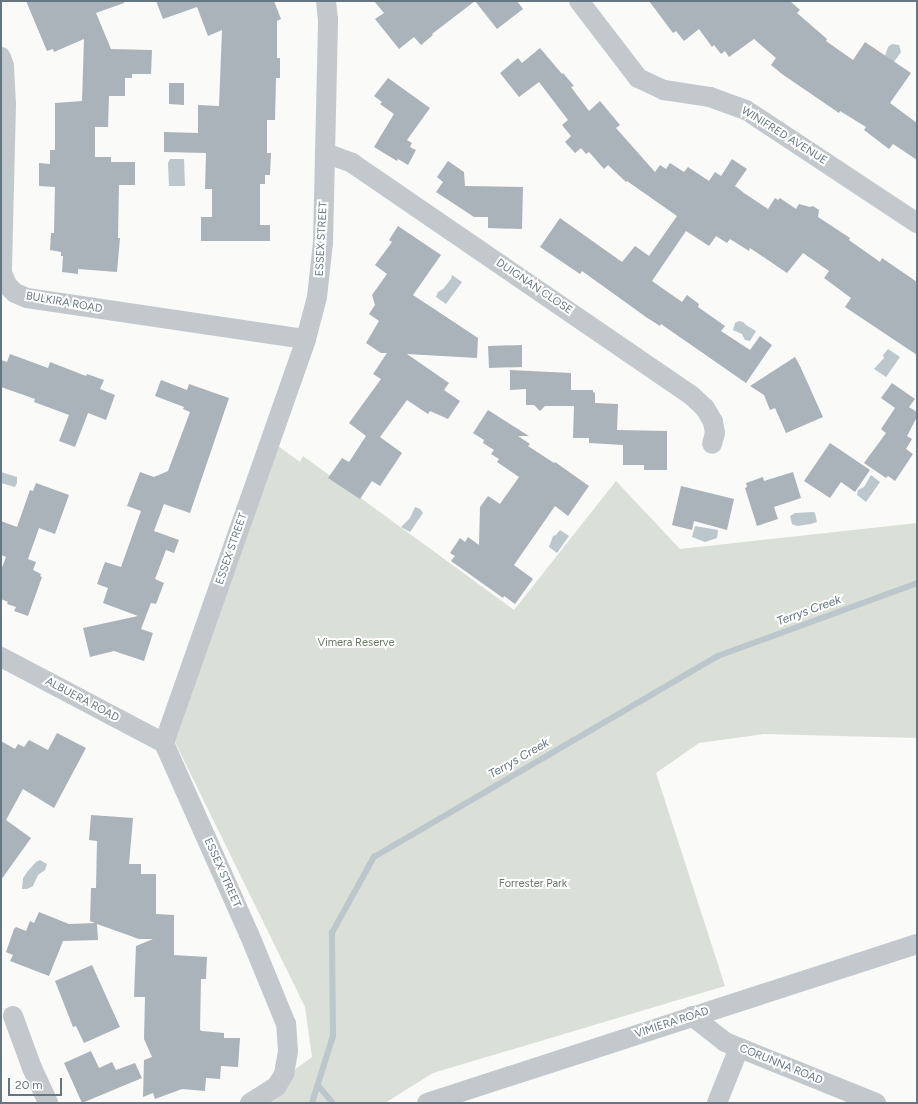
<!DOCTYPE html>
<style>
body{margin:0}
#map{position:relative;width:918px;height:1104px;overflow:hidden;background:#fafaf8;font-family:Figtree,sans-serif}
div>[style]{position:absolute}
.green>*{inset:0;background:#dadfd7}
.water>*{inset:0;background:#bbc7cb}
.stream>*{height:5.5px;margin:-2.75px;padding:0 2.75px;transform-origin:2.75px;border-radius:2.75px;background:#bbc7cb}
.building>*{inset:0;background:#aab3b9}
.minor>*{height:20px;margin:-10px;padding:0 10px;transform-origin:10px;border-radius:10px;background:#c3c8cc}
span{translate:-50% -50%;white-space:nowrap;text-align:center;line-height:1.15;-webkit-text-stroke:4px #fff;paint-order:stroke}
.street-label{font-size:11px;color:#657683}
.park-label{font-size:11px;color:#687a64}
.water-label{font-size:12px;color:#60757c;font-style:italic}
.frame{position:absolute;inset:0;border:2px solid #657683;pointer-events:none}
.scale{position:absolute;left:8px;top:1078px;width:54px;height:18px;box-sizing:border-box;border:2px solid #657683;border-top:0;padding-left:5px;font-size:12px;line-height:14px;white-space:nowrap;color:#657683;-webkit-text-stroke:3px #fff;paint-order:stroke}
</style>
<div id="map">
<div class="green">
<div style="clip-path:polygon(278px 446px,300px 462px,303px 456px,514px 610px,616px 481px,680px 549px,917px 523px,917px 738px,764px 734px,699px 743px,656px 773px,725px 986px,433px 1073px,385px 1103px,249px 1103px,312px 1057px,305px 1007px,172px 736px)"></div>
</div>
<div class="water">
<div style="clip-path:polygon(892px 44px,899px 45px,901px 52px,891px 66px,884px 59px,888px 47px)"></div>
<div style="clip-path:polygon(170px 159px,184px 159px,185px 186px,169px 186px,168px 163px)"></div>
<div style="clip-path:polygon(452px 275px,462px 282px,446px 304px,436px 297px,438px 292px,443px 289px,451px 279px)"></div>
<div style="clip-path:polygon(739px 321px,743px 322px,746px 325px,756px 331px,750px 341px,745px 340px,742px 334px,733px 330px,735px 323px)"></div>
<div style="clip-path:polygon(888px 349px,900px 357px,886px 377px,874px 369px,884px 358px,883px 355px)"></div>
<div style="clip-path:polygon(1px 472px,17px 477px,17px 483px,15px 487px,1px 483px)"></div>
<div style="clip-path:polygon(871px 475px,880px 482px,866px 502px,857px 495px,858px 490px,864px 487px)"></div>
<div style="clip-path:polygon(415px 507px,420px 509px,423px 513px,410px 532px,401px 527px,410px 518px)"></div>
<div style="clip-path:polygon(813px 512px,815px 513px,817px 522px,811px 524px,797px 526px,792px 524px,790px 516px,795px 513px)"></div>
<div style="clip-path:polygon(695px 526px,718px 530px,717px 538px,705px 542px,692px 537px)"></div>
<div style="clip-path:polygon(560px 530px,569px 536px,557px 553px,549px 547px,553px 536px,556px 535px)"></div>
<div style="clip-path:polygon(40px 860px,47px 864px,45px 870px,38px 875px,33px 886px,27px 889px,22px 889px,23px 878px,28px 871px,36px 862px)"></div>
</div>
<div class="stream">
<div style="left:318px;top:1085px;width:23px;rotate:50deg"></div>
<div style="left:312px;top:1103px;width:70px;rotate:-72.6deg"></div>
<div style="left:333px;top:1036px;width:103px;rotate:-90.6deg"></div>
<div style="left:332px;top:933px;width:87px;rotate:-61.1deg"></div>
<div style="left:374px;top:857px;width:398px;rotate:-30.3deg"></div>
<div style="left:718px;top:656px;width:212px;rotate:-20.1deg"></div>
</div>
<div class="building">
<div style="clip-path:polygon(26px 1px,124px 1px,124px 3px,96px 13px,111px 49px,152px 50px,151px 74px,132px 74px,132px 78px,125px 78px,125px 96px,109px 96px,108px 127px,95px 127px,95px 157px,111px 157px,111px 162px,135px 162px,135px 185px,119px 185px,118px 238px,120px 238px,117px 272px,78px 269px,78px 274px,62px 272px,63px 256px,61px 256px,61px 252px,50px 250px,51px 233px,54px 233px,55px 187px,39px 186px,39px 163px,50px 164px,50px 150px,55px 150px,55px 103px,82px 101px,84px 39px,54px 52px,53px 49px,47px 51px)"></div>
<div style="clip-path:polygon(156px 1px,274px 1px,281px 19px,277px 21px,277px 58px,280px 58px,280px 78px,276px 78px,275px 120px,267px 120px,267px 153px,271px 153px,270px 175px,265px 175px,265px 184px,260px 184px,260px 225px,270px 225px,270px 241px,201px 241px,201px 217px,212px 217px,212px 189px,205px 189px,206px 153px,164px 152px,164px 132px,198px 133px,198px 105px,219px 106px,222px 30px,208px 36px,197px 7px,163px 19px)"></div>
<div style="clip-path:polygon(374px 1px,475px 1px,432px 34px,433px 35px,421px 45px,414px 37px,399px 49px,375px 19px,384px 13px)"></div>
<div style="clip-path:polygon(475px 1px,517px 1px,523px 9px,497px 29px)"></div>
<div style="clip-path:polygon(649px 1px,790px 1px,800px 10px,797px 13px,827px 39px,826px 41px,853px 60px,865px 42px,911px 73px,890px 103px,917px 123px,917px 160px,893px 144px,889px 149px,864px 130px,866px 127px,840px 111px,839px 113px,782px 74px,771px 65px,776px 58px,754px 39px,729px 57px,725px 51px,721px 54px,714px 45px,712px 47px,699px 29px,684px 41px,676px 31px,673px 33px)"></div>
<div style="clip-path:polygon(540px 48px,562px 74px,563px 73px,574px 86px,571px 87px,589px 111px,600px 101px,620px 125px,616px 128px,655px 172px,660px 165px,666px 169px,670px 163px,684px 172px,688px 167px,709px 181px,715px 172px,721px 176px,732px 159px,747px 169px,735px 186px,744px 193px,768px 209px,775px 198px,778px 200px,780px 198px,796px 209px,799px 204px,810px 207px,813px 206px,819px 210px,818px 217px,850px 238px,849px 240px,880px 262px,882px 258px,917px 282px,917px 355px,845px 307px,851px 298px,824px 278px,829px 271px,803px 253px,787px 273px,750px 248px,749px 251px,730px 239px,727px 243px,716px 236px,709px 246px,686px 231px,652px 281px,682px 302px,687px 295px,699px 304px,698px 307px,725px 326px,721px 331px,750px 350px,760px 336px,772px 345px,746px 383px,661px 324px,660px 326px,646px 317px,582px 271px,580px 274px,540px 247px,560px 218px,622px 262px,635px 246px,649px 256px,677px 216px,627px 181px,626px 182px,608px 165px,604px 169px,589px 152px,586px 154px,581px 148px,575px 153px,565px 142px,571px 136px,562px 125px,568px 120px,539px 82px,519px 97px,500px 73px,518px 58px,522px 63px)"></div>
<div style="clip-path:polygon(388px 78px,430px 108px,407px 140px,412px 143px,410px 147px,416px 150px,408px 165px,398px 159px,397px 161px,374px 147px,394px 114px,380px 104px,382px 102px,374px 96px)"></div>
<div style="clip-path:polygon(169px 83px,184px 83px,184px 105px,169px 104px)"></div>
<div style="clip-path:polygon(448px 161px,464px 172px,465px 186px,523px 187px,522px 229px,488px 228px,488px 217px,474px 217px,436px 192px,443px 182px,437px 177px)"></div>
<div style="clip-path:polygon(398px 226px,441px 255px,413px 295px,478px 338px,477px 358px,407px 354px,449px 383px,444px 390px,460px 401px,448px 419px,430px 411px,428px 414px,407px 400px,380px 437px,402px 453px,380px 486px,372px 481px,360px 499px,328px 478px,342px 458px,349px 462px,366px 436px,349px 423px,381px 379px,373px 374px,387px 353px,381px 353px,366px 343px,379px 321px,369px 314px,375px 305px,372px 295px,387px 274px,375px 265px,392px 242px,389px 240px)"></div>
<div style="clip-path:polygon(522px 345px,522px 367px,489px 368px,488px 346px)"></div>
<div style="clip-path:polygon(10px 354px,48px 368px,50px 362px,86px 376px,87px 374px,104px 380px,100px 389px,115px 395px,106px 420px,88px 413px,75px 447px,59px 441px,69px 415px,34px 402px,35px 399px,1px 387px,1px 360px,7px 362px)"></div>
<div style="clip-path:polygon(795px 357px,800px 366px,823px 417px,786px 433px,775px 408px,770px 410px,764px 395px,750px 386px)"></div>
<div style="clip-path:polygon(510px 370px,571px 373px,571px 390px,593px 390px,593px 392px,595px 393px,595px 403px,618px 404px,617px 430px,667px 431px,667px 470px,644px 470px,644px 465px,623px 465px,623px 445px,589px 443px,589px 438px,573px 438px,574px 406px,545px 406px,540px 411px,534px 405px,526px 405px,526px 389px,510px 390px)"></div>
<div style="clip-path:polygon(161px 380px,187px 390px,189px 384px,229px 398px,190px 513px,164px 504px,154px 531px,179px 540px,174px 553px,166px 550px,155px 579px,164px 583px,156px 604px,151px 603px,141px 629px,153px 633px,144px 661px,114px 651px,90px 657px,83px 628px,138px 616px,103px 603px,108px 588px,97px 584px,105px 562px,121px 567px,141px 511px,127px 506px,140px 472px,154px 477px,168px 471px,190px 412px,183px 409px,184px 407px,155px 396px)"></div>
<div style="clip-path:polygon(892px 383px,915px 399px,909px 407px,917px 412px,917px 417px,907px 436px,912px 439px,906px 449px,913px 454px,895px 481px,888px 476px,886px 478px,864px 463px,886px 433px,881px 429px,895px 408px,881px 398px)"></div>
<div style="clip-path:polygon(488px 410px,529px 436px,518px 436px,530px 444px,528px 446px,554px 463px,555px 462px,589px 486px,568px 516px,555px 506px,514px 565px,533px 579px,515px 604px,504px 596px,503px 598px,451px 561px,455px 556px,450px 553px,460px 538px,465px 542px,468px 537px,479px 545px,480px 507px,488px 496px,500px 504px,519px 477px,497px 462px,499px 459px,491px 454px,494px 450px,483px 443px,484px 440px,473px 433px)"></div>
<div style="clip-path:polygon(830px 443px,870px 470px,855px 492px,841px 482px,830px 498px,804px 481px)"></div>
<div style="clip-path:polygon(793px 472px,801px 498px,774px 507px,778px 519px,757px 526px,745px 488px,747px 487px,746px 483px,763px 477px,764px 481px)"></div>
<div style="clip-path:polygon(36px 483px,69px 495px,55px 534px,39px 528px,28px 559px,36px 562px,33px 570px,41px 574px,40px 576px,42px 577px,28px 616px,14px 611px,16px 607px,7px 604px,8px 602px,1px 599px,1px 570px,6px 557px,1px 555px,1px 521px,17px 527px,30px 490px,33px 491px)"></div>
<div style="clip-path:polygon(681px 486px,734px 499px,727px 530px,694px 521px,692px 530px,672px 525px)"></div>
<div style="clip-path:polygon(57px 733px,86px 748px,54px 808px,23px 789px,6px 820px,31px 838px,1px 880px,1px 741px,15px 749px,18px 744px,24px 747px,29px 740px,48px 750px)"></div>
<div style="clip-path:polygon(91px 815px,133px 818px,129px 864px,141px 864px,141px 874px,156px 874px,156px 914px,174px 915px,174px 955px,207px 957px,206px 979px,201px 979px,200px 1030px,202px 1031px,224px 1033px,224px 1038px,240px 1038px,238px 1067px,221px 1066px,220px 1079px,206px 1078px,205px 1091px,182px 1089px,155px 1099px,153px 1093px,143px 1097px,144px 1060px,152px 1057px,144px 1039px,145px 997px,134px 997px,136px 946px,153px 939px,139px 939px,97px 924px,98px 940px,63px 941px,49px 976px,10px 961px,13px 955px,6px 952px,14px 929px,16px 927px,26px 931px,30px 921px,34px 923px,39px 912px,69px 924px,95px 923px,90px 921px,91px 888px,96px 888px,97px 841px,89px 840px)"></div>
<div style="clip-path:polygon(92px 965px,120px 1027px,84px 1043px,76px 1026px,73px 1027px,55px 981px)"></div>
<div style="clip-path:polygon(91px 1051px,99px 1068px,112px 1062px,116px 1070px,135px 1063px,142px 1078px,82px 1103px,64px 1063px)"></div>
</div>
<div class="minor">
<div style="left:579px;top:1px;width:97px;rotate:52.5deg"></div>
<div style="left:638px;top:78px;width:29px;rotate:25deg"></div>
<div style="left:664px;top:90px;width:47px;rotate:8.7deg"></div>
<div style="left:710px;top:97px;width:38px;rotate:20deg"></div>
<div style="left:746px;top:110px;width:205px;rotate:33.5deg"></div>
<div style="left:1px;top:57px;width:9px;rotate:72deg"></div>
<div style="left:4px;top:66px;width:38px;rotate:87deg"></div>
<div style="left:6px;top:104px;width:169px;rotate:91.4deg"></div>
<div style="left:2px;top:273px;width:13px;rotate:67deg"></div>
<div style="left:7px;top:285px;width:11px;rotate:45deg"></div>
<div style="left:15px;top:293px;width:13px;rotate:23deg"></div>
<div style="left:27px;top:298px;width:282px;rotate:8.4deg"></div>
<div style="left:325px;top:153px;width:29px;rotate:20deg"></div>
<div style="left:352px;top:163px;width:411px;rotate:34.4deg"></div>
<div style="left:691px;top:395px;width:19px;rotate:43deg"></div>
<div style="left:705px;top:408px;width:16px;rotate:60deg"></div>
<div style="left:713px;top:422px;width:11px;rotate:80deg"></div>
<div style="left:715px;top:433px;width:11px;rotate:105deg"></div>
<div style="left:1px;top:657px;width:184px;rotate:27.8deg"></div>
<div style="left:13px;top:1016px;width:55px;rotate:69.9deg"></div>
<div style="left:32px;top:1068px;width:38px;rotate:65deg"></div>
<div style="left:692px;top:1016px;width:42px;rotate:38.2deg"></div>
<div style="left:725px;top:1042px;width:163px;rotate:22deg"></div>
<div style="left:250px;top:1103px;width:31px;rotate:-32deg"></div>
<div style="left:276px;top:1087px;width:15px;rotate:-58deg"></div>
<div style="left:284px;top:1074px;width:23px;rotate:-80deg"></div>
<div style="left:288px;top:1051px;width:27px;rotate:-94deg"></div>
<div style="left:286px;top:1024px;width:97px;rotate:-112.3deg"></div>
<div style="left:249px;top:934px;width:209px;rotate:-114deg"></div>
<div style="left:164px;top:743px;width:428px;rotate:-70.6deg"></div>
<div style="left:306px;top:339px;width:43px;rotate:-75.3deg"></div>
<div style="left:317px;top:297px;width:54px;rotate:-83.7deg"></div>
<div style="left:323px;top:243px;width:223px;rotate:-88.7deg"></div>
<div style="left:328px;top:20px;width:19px;rotate:-96deg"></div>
<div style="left:427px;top:1103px;width:515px;rotate:-17.98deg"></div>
<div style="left:717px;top:1103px;width:59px;rotate:-68.2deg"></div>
</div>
<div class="street-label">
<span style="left:784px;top:136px;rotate:32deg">WINIFRED AVENUE</span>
<span style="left:322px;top:239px;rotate:-87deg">ESSEX STREET</span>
<span style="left:534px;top:287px;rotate:34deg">DUIGNAN CLOSE</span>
<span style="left:64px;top:303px;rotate:10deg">BULKIRA ROAD</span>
<span style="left:232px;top:549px;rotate:-71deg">ESSEX STREET</span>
<span style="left:82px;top:700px;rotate:28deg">ALBUERA ROAD</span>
<span style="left:222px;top:873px;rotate:66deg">ESSEX STREET</span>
<span style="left:672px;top:1023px;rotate:-18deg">VIMIERA ROAD</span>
<span style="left:781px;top:1065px;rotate:22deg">CORUNNA ROAD</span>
</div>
<div class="park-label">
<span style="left:356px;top:643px">Vimera Reserve</span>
<span style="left:533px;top:884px">Forrester Park</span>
</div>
<div class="water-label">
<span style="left:809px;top:611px;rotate:-20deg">Terrys Creek</span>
<span style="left:519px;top:759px;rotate:-30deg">Terrys Creek</span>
</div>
<div class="frame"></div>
<div class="scale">20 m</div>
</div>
